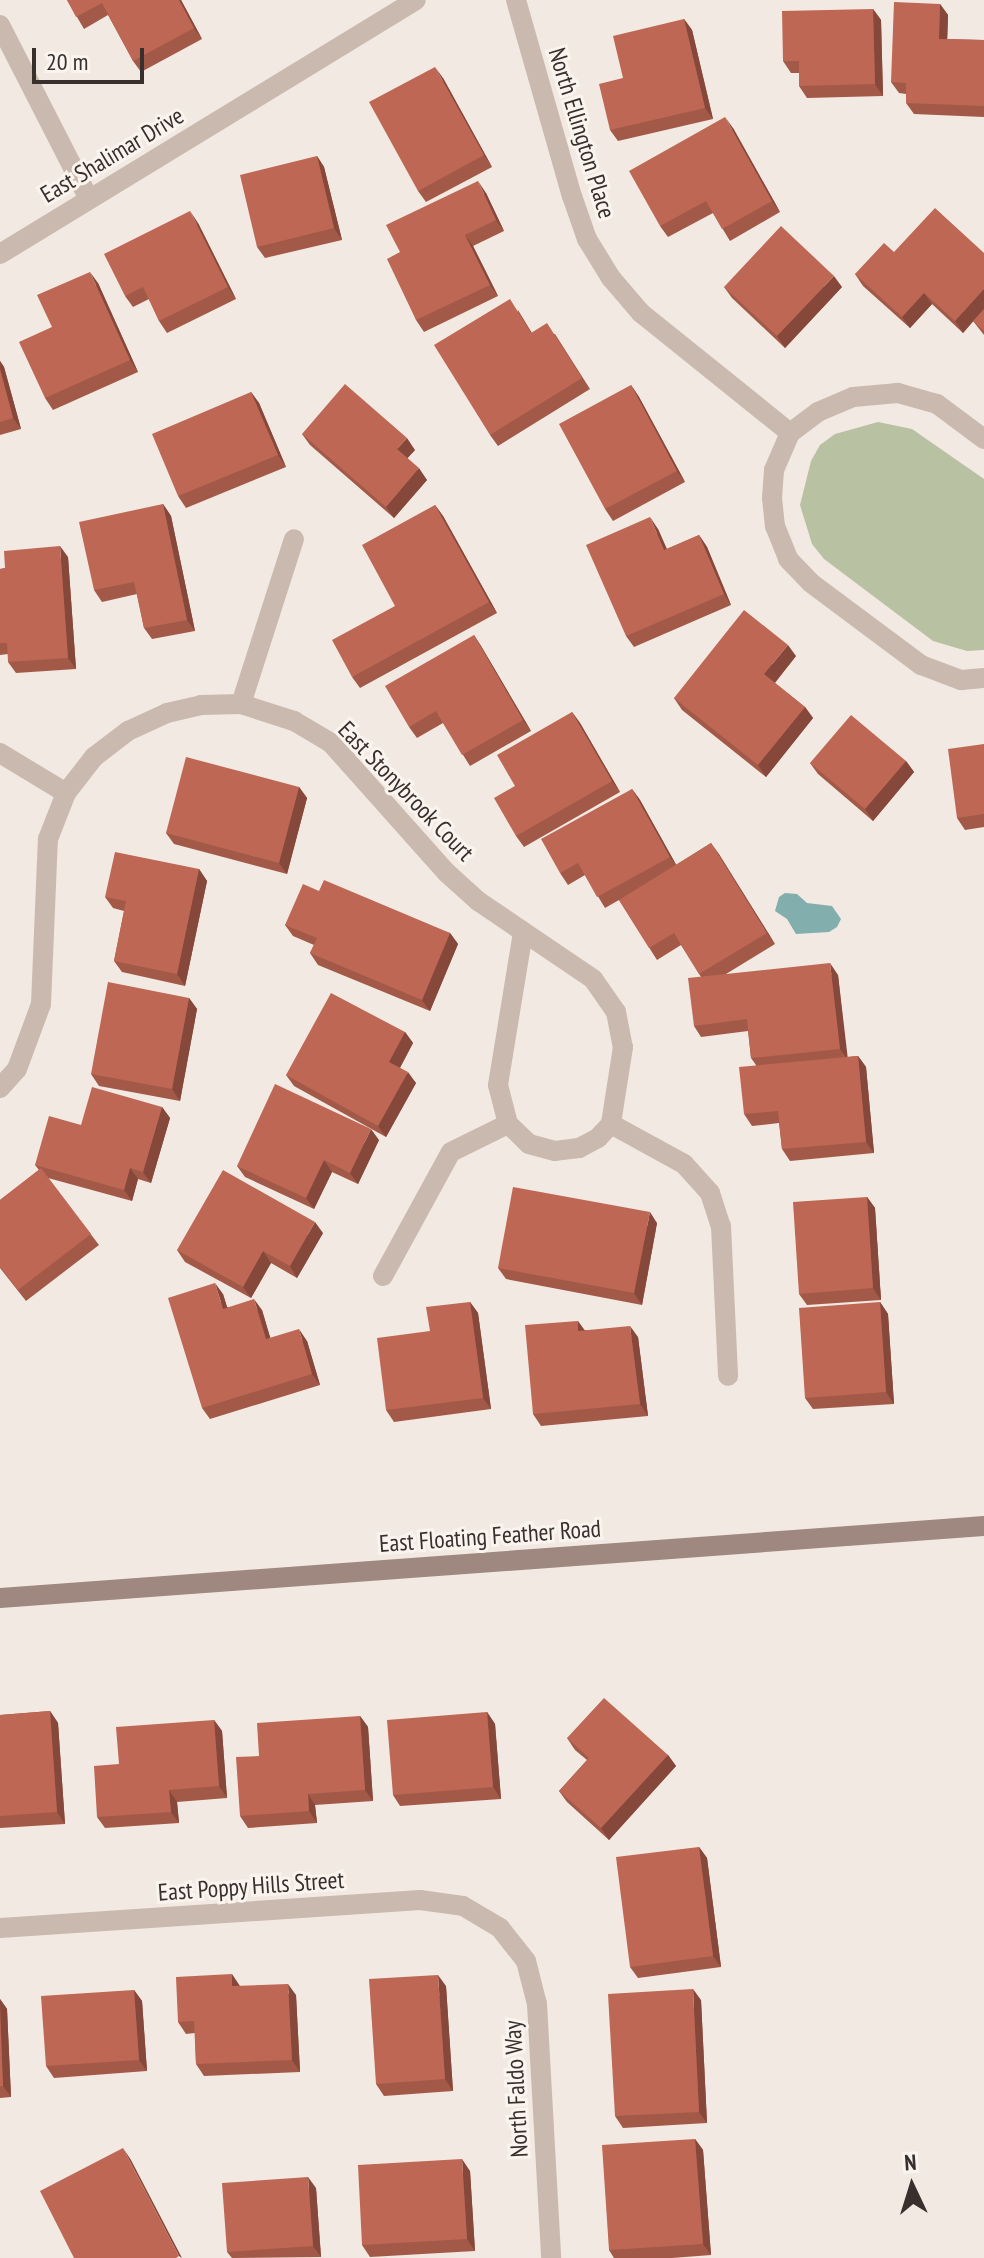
<!DOCTYPE html>
<style>
body{margin:0}
#map{position:relative;width:984px;height:2258px;overflow:hidden;background:#f2e9e2;font-family:"PT Sans Narrow",sans-serif}
div>[style]{position:absolute}
.green>*{inset:0;background:#b8c1a2}
.water>*{inset:0;background:#82aead}
.street>*{height:20px;margin:-10px;padding:0 10px;transform-origin:10px;border-radius:10px;background:#cab9ae}
.secondary>*{height:20px;margin:-10px;padding:0 10px;transform-origin:10px;border-radius:10px;background:#9e887f}
.wall>*{inset:0;background:#a35948}
.shaded-wall>*{inset:0;background:#85483b}
.building>*{inset:0;background:#be6754}
span{translate:-50% -50%;white-space:nowrap;text-align:center;line-height:1.15;-webkit-text-stroke:6px #faf4ee;paint-order:stroke}
.street-label{font-size:24px;color:#392f2c}
.north{position:absolute;left:872px;top:2146px;width:80px;height:80px;-webkit-text-stroke:6px #faf4ee;paint-order:stroke;rotate:356deg;font-size:22px;font-weight:700;line-height:32px;text-align:center;color:#392f2c}
.north::after{content:'';display:block;margin:auto;width:28px;height:36px;background:#392f2c;clip-path:polygon(50% 0,100% 100%,50% 72%,0 100%)}
.scale{position:absolute;left:32px;top:48px;width:112px;height:36px;box-sizing:border-box;border:4px solid #392f2c;border-top:0;padding-left:10px;font-size:24px;line-height:28px;white-space:nowrap;color:#392f2c;-webkit-text-stroke:6px #faf4ee;paint-order:stroke}
</style>
<div id="map">
<div class="green">
<div style="clip-path:polygon(878px 422px,912px 429px,984px 479px,984px 650px,967px 651px,933px 641px,824px 559px,812px 544px,800px 505px,811px 461px,820px 445px,835px 434px)"></div>
</div>
<div class="water">
<div style="clip-path:polygon(785px 893px,797px 894px,807px 903px,832px 906px,841px 919px,837px 927px,829px 932px,796px 934px,787px 919px,775px 911px,779px 897px)"></div>
</div>
<div class="street">
<div style="left:516px;top:0;width:204px;rotate:74.1deg"></div>
<div style="left:572px;top:196px;width:46px;rotate:70.8deg"></div>
<div style="left:587px;top:239px;width:46px;rotate:58.4deg"></div>
<div style="left:611px;top:278px;width:46px;rotate:49.4deg"></div>
<div style="left:641px;top:313px;width:191px;rotate:38.8deg"></div>
<div style="left:0;top:25px;width:195px;rotate:62.9deg"></div>
<div style="left:0;top:254px;width:487px;rotate:-31.4deg"></div>
<div style="left:984px;top:439px;width:59px;rotate:-143.3deg"></div>
<div style="left:937px;top:404px;width:41px;rotate:-164.2deg"></div>
<div style="left:898px;top:393px;width:45px;rotate:174.9deg"></div>
<div style="left:853px;top:397px;width:38px;rotate:157deg"></div>
<div style="left:818px;top:412px;width:35px;rotate:143deg"></div>
<div style="left:790px;top:433px;width:40px;rotate:113.4deg"></div>
<div style="left:774px;top:470px;width:28px;rotate:94deg"></div>
<div style="left:772px;top:498px;width:28px;rotate:84deg"></div>
<div style="left:775px;top:526px;width:35px;rotate:68deg"></div>
<div style="left:788px;top:559px;width:33px;rotate:46deg"></div>
<div style="left:811px;top:583px;width:137px;rotate:36.7deg"></div>
<div style="left:921px;top:665px;width:43px;rotate:20.6deg"></div>
<div style="left:961px;top:680px;width:23px;rotate:-5deg"></div>
<div style="left:241px;top:704px;width:173px;rotate:-72.2deg"></div>
<div style="left:0;top:753px;width:77px;rotate:31.2deg"></div>
<div style="left:0;top:1088px;width:25px;rotate:-48deg"></div>
<div style="left:17px;top:1069px;width:69px;rotate:-69.7deg"></div>
<div style="left:41px;top:1004px;width:165px;rotate:-87.6deg"></div>
<div style="left:48px;top:839px;width:49px;rotate:-68.6deg"></div>
<div style="left:66px;top:793px;width:46px;rotate:-52.1deg"></div>
<div style="left:94px;top:757px;width:43px;rotate:-37.4deg"></div>
<div style="left:128px;top:731px;width:43px;rotate:-24.8deg"></div>
<div style="left:167px;top:713px;width:35px;rotate:-13deg"></div>
<div style="left:201px;top:705px;width:40px;rotate:-1.4deg"></div>
<div style="left:241px;top:704px;width:56px;rotate:17.8deg"></div>
<div style="left:294px;top:721px;width:43px;rotate:30.7deg"></div>
<div style="left:331px;top:743px;width:174px;rotate:48.3deg"></div>
<div style="left:447px;top:873px;width:42px;rotate:42.1deg"></div>
<div style="left:478px;top:901px;width:139px;rotate:34.1deg"></div>
<div style="left:593px;top:979px;width:40px;rotate:55.1deg"></div>
<div style="left:616px;top:1012px;width:36px;rotate:79deg"></div>
<div style="left:623px;top:1047px;width:78px;rotate:98.9deg"></div>
<div style="left:611px;top:1124px;width:19px;rotate:133deg"></div>
<div style="left:598px;top:1138px;width:21px;rotate:152deg"></div>
<div style="left:579px;top:1148px;width:24px;rotate:173deg"></div>
<div style="left:555px;top:1151px;width:27px;rotate:-165deg"></div>
<div style="left:529px;top:1144px;width:29px;rotate:-136deg"></div>
<div style="left:508px;top:1124px;width:40px;rotate:-104.4deg"></div>
<div style="left:498px;top:1085px;width:155px;rotate:-80.7deg"></div>
<div style="left:611px;top:1124px;width:83px;rotate:28.7deg"></div>
<div style="left:684px;top:1164px;width:39px;rotate:48deg"></div>
<div style="left:710px;top:1193px;width:35px;rotate:72deg"></div>
<div style="left:721px;top:1226px;width:150px;rotate:87.3deg"></div>
<div style="left:383px;top:1276px;width:141px;rotate:-61.3deg"></div>
<div style="left:451px;top:1152px;width:64px;rotate:-26.2deg"></div>
<div style="left:0;top:1928px;width:421px;rotate:-3.8deg"></div>
<div style="left:420px;top:1900px;width:43px;rotate:7.9deg"></div>
<div style="left:463px;top:1906px;width:43px;rotate:30.7deg"></div>
<div style="left:500px;top:1928px;width:42px;rotate:51.8deg"></div>
<div style="left:526px;top:1961px;width:44px;rotate:75.7deg"></div>
<div style="left:537px;top:2004px;width:254px;rotate:86.8deg"></div>
</div>
<div class="secondary">
<div style="left:0;top:1598px;width:987px;rotate:-4.18deg"></div>
</div>
<div class="wall">
<div style="clip-path:polygon(67px 0,181px 0,202px 39px,141px 72px,133px 61px,108px 15px,84px 29px)"></div>
<div style="clip-path:polygon(940px 4px,948px 15px,947px 39px,984px 40px,984px 117px,914px 114px,906px 103px,906px 94px,899px 93px,891px 82px)"></div>
<div style="clip-path:polygon(873px 9px,881px 20px,883px 96px,807px 98px,799px 86px,799px 73px,791px 73px,783px 61px)"></div>
<div style="clip-path:polygon(684px 19px,692px 30px,713px 119px,618px 141px,610px 130px,623px 78px)"></div>
<div style="clip-path:polygon(443px 78px,492px 167px,426px 202px,418px 191px)"></div>
<div style="clip-path:polygon(733px 128px,780px 212px,730px 241px,713px 213px,668px 237px,660px 226px)"></div>
<div style="clip-path:polygon(317px 156px,324px 167px,342px 240px,265px 258px,257px 247px)"></div>
<div style="clip-path:polygon(486px 193px,504px 231px,473px 246px,498px 296px,424px 332px,416px 320px,400px 252px)"></div>
<div style="clip-path:polygon(198px 223px,236px 299px,167px 333px,159px 321px,149px 299px,133px 307px,125px 296px)"></div>
<div style="clip-path:polygon(894px 252px,984px 253px,984px 335px,973px 321px,963px 333px,932px 304px,910px 328px,863px 286px,855px 274px)"></div>
<div style="clip-path:polygon(98px 283px,138px 372px,53px 410px,45px 398px,52px 327px)"></div>
<div style="clip-path:polygon(724px 287px,842px 287px,785px 348px,732px 298px)"></div>
<div style="clip-path:polygon(518px 310px,532px 333px,555px 334px,590px 389px,498px 446px,490px 435px)"></div>
<div style="clip-path:polygon(0 361px,4px 367px,21px 429px,0 435px)"></div>
<div style="clip-path:polygon(631px 385px,639px 397px,685px 482px,613px 521px,605px 509px)"></div>
<div style="clip-path:polygon(251px 392px,259px 403px,286px 467px,186px 508px,178px 496px)"></div>
<div style="clip-path:polygon(302px 434px,415px 450px,407px 458px,427px 480px,394px 518px,310px 445px)"></div>
<div style="clip-path:polygon(163px 504px,171px 516px,195px 631px,152px 639px,144px 628px,137px 594px,102px 602px,94px 590px)"></div>
<div style="clip-path:polygon(435px 505px,443px 516px,497px 613px,360px 688px,352px 677px,395px 606px)"></div>
<div style="clip-path:polygon(658px 529px,667px 549px,699px 535px,707px 547px,731px 605px,634px 647px,626px 636px)"></div>
<div style="clip-path:polygon(68px 557px,76px 669px,16px 673px,8px 662px,8px 654px,0 655px,0 569px)"></div>
<div style="clip-path:polygon(474px 635px,481px 646px,531px 731px,470px 766px,443px 723px,417px 738px,409px 727px)"></div>
<div style="clip-path:polygon(796px 656px,775px 683px,805px 707px,813px 718px,766px 777px,682px 710px,674px 698px)"></div>
<div style="clip-path:polygon(572px 712px,580px 723px,620px 792px,524px 847px,516px 836px,515px 786px)"></div>
<div style="clip-path:polygon(984px 744px,984px 827px,965px 830px,957px 818px)"></div>
<div style="clip-path:polygon(906px 761px,914px 772px,873px 821px,818px 774px,810px 763px)"></div>
<div style="clip-path:polygon(299px 787px,307px 798px,287px 874px,174px 844px,166px 833px)"></div>
<div style="clip-path:polygon(632px 789px,640px 800px,676px 865px,711px 843px,775px 944px,726px 974px,838px 975px,847px 1057px,858px 1056px,866px 1067px,874px 1153px,790px 1161px,782px 1149px,779px 1123px,752px 1126px,744px 1114px,756px 1065px,751px 1058px,748px 1031px,701px 1037px,694px 1026px,701px 977px,681px 945px,657px 960px,619px 900px,605px 908px,585px 875px,568px 885px,560px 873px)"></div>
<div style="clip-path:polygon(199px 869px,207px 881px,185px 986px,122px 972px,114px 961px,124px 911px,113px 908px,105px 897px)"></div>
<div style="clip-path:polygon(319px 891px,450px 933px,458px 944px,430px 1011px,318px 965px,310px 953px,314px 945px,293px 936px,285px 925px)"></div>
<div style="clip-path:polygon(189px 998px,197px 1009px,180px 1101px,99px 1086px,91px 1074px)"></div>
<div style="clip-path:polygon(405px 1032px,413px 1043px,400px 1068px,416px 1083px,386px 1137px,294px 1086px,286px 1075px)"></div>
<div style="clip-path:polygon(162px 1107px,170px 1118px,151px 1183px,138px 1179px,132px 1201px,48px 1178px,99px 1245px,26px 1301px,0 1268px,0 1200px,39px 1170px,35px 1165px,81px 1125px)"></div>
<div style="clip-path:polygon(379px 1140px,358px 1184px,332px 1172px,314px 1209px,245px 1177px,237px 1166px)"></div>
<div style="clip-path:polygon(867px 1197px,875px 1208px,881px 1300px,807px 1305px,799px 1294px)"></div>
<div style="clip-path:polygon(657px 1223px,642px 1305px,506px 1279px,498px 1268px)"></div>
<div style="clip-path:polygon(323px 1233px,297px 1278px,271px 1263px,251px 1298px,185px 1262px,177px 1250px)"></div>
<div style="clip-path:polygon(223px 1294px,227px 1307px,262px 1310px,270px 1338px,307px 1341px,320px 1385px,210px 1419px,202px 1408px)"></div>
<div style="clip-path:polygon(470px 1302px,478px 1313px,491px 1409px,394px 1422px,386px 1410px,430px 1331px)"></div>
<div style="clip-path:polygon(880px 1302px,888px 1314px,894px 1404px,813px 1409px,805px 1398px)"></div>
<div style="clip-path:polygon(584px 1330px,638px 1337px,648px 1416px,541px 1426px,533px 1414px)"></div>
<div style="clip-path:polygon(50px 1711px,58px 1723px,65px 1824px,0 1828px,0 1715px)"></div>
<div style="clip-path:polygon(487px 1712px,495px 1724px,501px 1799px,400px 1806px,393px 1795px)"></div>
<div style="clip-path:polygon(360px 1716px,368px 1727px,373px 1801px,315px 1805px,317px 1823px,248px 1828px,240px 1816px,259px 1756px)"></div>
<div style="clip-path:polygon(214px 1720px,222px 1731px,227px 1798px,177px 1802px,179px 1823px,105px 1828px,97px 1817px,119px 1764px)"></div>
<div style="clip-path:polygon(567px 1738px,668px 1755px,676px 1766px,609px 1840px,567px 1802px,559px 1791px,587px 1760px,575px 1750px)"></div>
<div style="clip-path:polygon(699px 1847px,707px 1858px,721px 1967px,638px 1978px,630px 1967px)"></div>
<div style="clip-path:polygon(240px 1986px,296px 1995px,300px 2072px,204px 2076px,196px 2064px,195px 2033px,186px 2034px,178px 2022px)"></div>
<div style="clip-path:polygon(446px 1986px,453px 2091px,384px 2096px,376px 2084px)"></div>
<div style="clip-path:polygon(134px 1990px,142px 2001px,147px 2071px,54px 2078px,46px 2066px)"></div>
<div style="clip-path:polygon(0 1999px,7px 2009px,11px 2097px,0 2098px)"></div>
<div style="clip-path:polygon(701px 2000px,707px 2123px,623px 2128px,615px 2116px)"></div>
<div style="clip-path:polygon(695px 2139px,703px 2150px,711px 2255px,672px 2258px,614px 2258px,609px 2250px)"></div>
<div style="clip-path:polygon(470px 2171px,475px 2251px,370px 2257px,362px 2245px)"></div>
<div style="clip-path:polygon(316px 2188px,321px 2257px,232px 2258px,227px 2252px)"></div>
</div>
<div class="shaded-wall">
<div style="clip-path:polygon(179px 0,181px 0,202px 39px,194px 28px)"></div>
<div style="clip-path:polygon(940px 4px,948px 15px,947px 50px,939px 39px)"></div>
<div style="clip-path:polygon(873px 9px,881px 20px,883px 96px,875px 84px)"></div>
<div style="clip-path:polygon(684px 19px,692px 30px,713px 119px,705px 108px)"></div>
<div style="clip-path:polygon(435px 67px,443px 78px,492px 167px,484px 155px)"></div>
<div style="clip-path:polygon(725px 117px,733px 128px,780px 212px,772px 201px)"></div>
<div style="clip-path:polygon(317px 156px,324px 167px,342px 240px,334px 228px)"></div>
<div style="clip-path:polygon(478px 181px,486px 193px,504px 231px,496px 220px)"></div>
<div style="clip-path:polygon(190px 211px,198px 223px,236px 299px,228px 287px)"></div>
<div style="clip-path:polygon(465px 235px,473px 246px,498px 296px,490px 285px)"></div>
<div style="clip-path:polygon(90px 272px,98px 283px,138px 372px,130px 360px)"></div>
<div style="clip-path:polygon(834px 276px,842px 287px,785px 348px,777px 336px)"></div>
<div style="clip-path:polygon(984px 289px,984px 309px,963px 333px,955px 321px)"></div>
<div style="clip-path:polygon(924px 293px,932px 304px,910px 328px,902px 317px)"></div>
<div style="clip-path:polygon(0 361px,4px 367px,21px 429px,13px 418px,0 369px)"></div>
<div style="clip-path:polygon(631px 385px,639px 397px,685px 482px,677px 471px)"></div>
<div style="clip-path:polygon(251px 392px,259px 403px,286px 467px,278px 455px)"></div>
<div style="clip-path:polygon(407px 438px,415px 450px,405px 461px,397px 449px)"></div>
<div style="clip-path:polygon(419px 468px,427px 480px,394px 518px,386px 507px)"></div>
<div style="clip-path:polygon(163px 504px,171px 516px,195px 631px,187px 620px)"></div>
<div style="clip-path:polygon(435px 505px,443px 516px,497px 613px,489px 602px)"></div>
<div style="clip-path:polygon(650px 517px,658px 529px,672px 562px,664px 550px)"></div>
<div style="clip-path:polygon(699px 535px,707px 547px,731px 605px,724px 594px)"></div>
<div style="clip-path:polygon(60px 546px,68px 557px,76px 669px,68px 658px)"></div>
<div style="clip-path:polygon(474px 635px,481px 646px,531px 731px,523px 720px)"></div>
<div style="clip-path:polygon(788px 645px,796px 656px,772px 686px,764px 674px)"></div>
<div style="clip-path:polygon(805px 707px,813px 718px,766px 777px,758px 765px)"></div>
<div style="clip-path:polygon(572px 712px,580px 723px,620px 792px,612px 781px)"></div>
<div style="clip-path:polygon(906px 761px,914px 772px,873px 821px,865px 809px)"></div>
<div style="clip-path:polygon(299px 787px,307px 798px,287px 874px,279px 863px)"></div>
<div style="clip-path:polygon(632px 789px,640px 800px,678px 868px,670px 857px)"></div>
<div style="clip-path:polygon(711px 843px,719px 854px,775px 944px,767px 933px)"></div>
<div style="clip-path:polygon(199px 869px,207px 881px,185px 986px,177px 974px)"></div>
<div style="clip-path:polygon(450px 933px,458px 944px,430px 1011px,422px 1000px)"></div>
<div style="clip-path:polygon(830px 963px,838px 975px,848px 1060px,840px 1049px)"></div>
<div style="clip-path:polygon(189px 998px,197px 1009px,180px 1101px,172px 1089px)"></div>
<div style="clip-path:polygon(405px 1032px,413px 1043px,397px 1073px,389px 1062px)"></div>
<div style="clip-path:polygon(858px 1056px,866px 1067px,874px 1153px,866px 1142px)"></div>
<div style="clip-path:polygon(408px 1072px,416px 1083px,386px 1137px,378px 1126px)"></div>
<div style="clip-path:polygon(162px 1107px,170px 1118px,151px 1183px,143px 1172px)"></div>
<div style="clip-path:polygon(371px 1129px,379px 1140px,358px 1184px,350px 1173px)"></div>
<div style="clip-path:polygon(324px 1160px,332px 1172px,314px 1209px,306px 1198px)"></div>
<div style="clip-path:polygon(130px 1168px,138px 1179px,132px 1201px,124px 1190px)"></div>
<div style="clip-path:polygon(867px 1197px,875px 1208px,881px 1300px,873px 1288px)"></div>
<div style="clip-path:polygon(650px 1212px,657px 1223px,642px 1305px,634px 1293px)"></div>
<div style="clip-path:polygon(315px 1222px,323px 1233px,297px 1278px,290px 1266px)"></div>
<div style="clip-path:polygon(263px 1251px,271px 1263px,251px 1298px,243px 1287px)"></div>
<div style="clip-path:polygon(215px 1283px,223px 1294px,231px 1320px,223px 1309px)"></div>
<div style="clip-path:polygon(254px 1299px,262px 1310px,274px 1350px,266px 1339px)"></div>
<div style="clip-path:polygon(470px 1302px,478px 1313px,491px 1409px,483px 1398px)"></div>
<div style="clip-path:polygon(880px 1302px,888px 1314px,894px 1404px,886px 1392px)"></div>
<div style="clip-path:polygon(578px 1321px,586px 1332px,578px 1331px)"></div>
<div style="clip-path:polygon(630px 1326px,638px 1337px,648px 1416px,640px 1404px)"></div>
<div style="clip-path:polygon(299px 1329px,307px 1341px,320px 1385px,312px 1374px)"></div>
<div style="clip-path:polygon(50px 1711px,58px 1723px,65px 1824px,57px 1812px)"></div>
<div style="clip-path:polygon(487px 1712px,495px 1724px,501px 1799px,493px 1787px)"></div>
<div style="clip-path:polygon(360px 1716px,368px 1727px,373px 1801px,365px 1790px)"></div>
<div style="clip-path:polygon(214px 1720px,222px 1731px,227px 1798px,219px 1786px)"></div>
<div style="clip-path:polygon(668px 1755px,676px 1766px,609px 1840px,601px 1828px)"></div>
<div style="clip-path:polygon(169px 1790px,177px 1802px,179px 1823px,171px 1812px)"></div>
<div style="clip-path:polygon(308px 1794px,315px 1805px,317px 1823px,309px 1811px)"></div>
<div style="clip-path:polygon(699px 1847px,707px 1858px,721px 1967px,713px 1956px)"></div>
<div style="clip-path:polygon(232px 1974px,240px 1986px,240px 1998px,232px 1986px)"></div>
<div style="clip-path:polygon(438px 1975px,446px 1986px,453px 2091px,445px 2079px)"></div>
<div style="clip-path:polygon(288px 1984px,296px 1995px,300px 2072px,292px 2060px)"></div>
<div style="clip-path:polygon(693px 1989px,701px 2000px,707px 2123px,699px 2112px)"></div>
<div style="clip-path:polygon(134px 1990px,142px 2001px,147px 2071px,139px 2060px)"></div>
<div style="clip-path:polygon(0 1999px,7px 2009px,11px 2097px,3px 2086px)"></div>
<div style="clip-path:polygon(695px 2139px,703px 2150px,711px 2255px,703px 2244px)"></div>
<div style="clip-path:polygon(123px 2148px,131px 2160px,182px 2258px,179px 2256px)"></div>
<div style="clip-path:polygon(462px 2159px,470px 2171px,475px 2251px,467px 2239px)"></div>
<div style="clip-path:polygon(308px 2177px,316px 2188px,321px 2257px,313px 2246px)"></div>
</div>
<div class="building">
<div style="clip-path:polygon(67px 0,179px 0,194px 28px,133px 61px,102px 3px,76px 17px)"></div>
<div style="clip-path:polygon(894px 2px,940px 4px,939px 39px,984px 40px,984px 106px,906px 103px,906px 83px,891px 82px)"></div>
<div style="clip-path:polygon(873px 9px,875px 84px,799px 86px,799px 61px,783px 61px,782px 11px)"></div>
<div style="clip-path:polygon(684px 19px,705px 108px,610px 130px,599px 84px,623px 78px,613px 36px)"></div>
<div style="clip-path:polygon(435px 67px,484px 155px,418px 191px,369px 102px)"></div>
<div style="clip-path:polygon(725px 117px,772px 201px,722px 229px,706px 201px,660px 226px,629px 171px)"></div>
<div style="clip-path:polygon(317px 156px,334px 228px,257px 247px,240px 175px)"></div>
<div style="clip-path:polygon(478px 181px,496px 220px,465px 235px,490px 285px,416px 320px,387px 259px,400px 252px,386px 225px)"></div>
<div style="clip-path:polygon(935px 208px,984px 253px,984px 289px,955px 321px,924px 293px,902px 317px,855px 274px,884px 243px,894px 252px)"></div>
<div style="clip-path:polygon(190px 211px,228px 287px,159px 321px,143px 287px,125px 296px,104px 254px)"></div>
<div style="clip-path:polygon(781px 226px,834px 276px,777px 336px,724px 287px)"></div>
<div style="clip-path:polygon(90px 272px,130px 360px,45px 398px,19px 342px,52px 327px,37px 295px)"></div>
<div style="clip-path:polygon(510px 299px,531px 333px,547px 323px,582px 378px,490px 435px,434px 345px)"></div>
<div style="clip-path:polygon(984px 309px,984px 331px,973px 321px)"></div>
<div style="clip-path:polygon(0 369px,13px 418px,0 422px)"></div>
<div style="clip-path:polygon(345px 384px,407px 438px,397px 449px,419px 468px,386px 507px,302px 434px)"></div>
<div style="clip-path:polygon(631px 385px,677px 471px,605px 509px,559px 424px)"></div>
<div style="clip-path:polygon(251px 392px,278px 455px,178px 496px,152px 434px)"></div>
<div style="clip-path:polygon(163px 504px,187px 620px,144px 628px,134px 582px,94px 590px,79px 522px)"></div>
<div style="clip-path:polygon(435px 505px,489px 602px,352px 677px,332px 640px,395px 606px,362px 545px)"></div>
<div style="clip-path:polygon(650px 517px,664px 550px,699px 535px,724px 594px,626px 636px,586px 545px)"></div>
<div style="clip-path:polygon(60px 546px,68px 658px,8px 662px,7px 643px,0 643px,0 569px,5px 568px,4px 551px)"></div>
<div style="clip-path:polygon(744px 610px,788px 645px,764px 674px,805px 707px,758px 765px,674px 698px)"></div>
<div style="clip-path:polygon(474px 635px,523px 720px,462px 755px,436px 711px,409px 727px,385px 686px)"></div>
<div style="clip-path:polygon(572px 712px,612px 781px,516px 836px,494px 798px,515px 786px,497px 755px)"></div>
<div style="clip-path:polygon(851px 715px,906px 761px,865px 809px,810px 763px)"></div>
<div style="clip-path:polygon(984px 744px,984px 814px,957px 818px,948px 749px)"></div>
<div style="clip-path:polygon(186px 757px,299px 787px,279px 863px,166px 833px)"></div>
<div style="clip-path:polygon(632px 789px,670px 857px,597px 897px,578px 863px,560px 873px,541px 839px)"></div>
<div style="clip-path:polygon(711px 843px,767px 933px,699px 974px,674px 933px,649px 948px,619px 900px)"></div>
<div style="clip-path:polygon(115px 852px,199px 869px,177px 974px,114px 961px,126px 901px,105px 897px)"></div>
<div style="clip-path:polygon(324px 880px,450px 933px,422px 1000px,310px 953px,317px 938px,285px 925px,303px 884px,319px 891px)"></div>
<div style="clip-path:polygon(830px 963px,840px 1049px,751px 1058px,747px 1019px,694px 1026px,688px 978px)"></div>
<div style="clip-path:polygon(108px 982px,189px 998px,172px 1089px,91px 1074px)"></div>
<div style="clip-path:polygon(331px 993px,405px 1032px,389px 1062px,408px 1072px,378px 1126px,286px 1075px)"></div>
<div style="clip-path:polygon(858px 1056px,866px 1142px,782px 1149px,778px 1111px,744px 1114px,739px 1067px)"></div>
<div style="clip-path:polygon(275px 1084px,371px 1129px,350px 1173px,324px 1160px,306px 1198px,237px 1166px)"></div>
<div style="clip-path:polygon(92px 1087px,162px 1107px,143px 1172px,130px 1168px,124px 1190px,35px 1165px,49px 1116px,81px 1125px)"></div>
<div style="clip-path:polygon(41px 1168px,91px 1234px,18px 1290px,0 1267px,0 1200px)"></div>
<div style="clip-path:polygon(223px 1170px,315px 1222px,290px 1266px,263px 1251px,243px 1287px,177px 1250px)"></div>
<div style="clip-path:polygon(513px 1187px,650px 1212px,634px 1293px,498px 1268px)"></div>
<div style="clip-path:polygon(867px 1197px,873px 1288px,799px 1294px,793px 1202px)"></div>
<div style="clip-path:polygon(215px 1283px,223px 1309px,254px 1299px,266px 1339px,299px 1329px,312px 1374px,202px 1408px,168px 1298px)"></div>
<div style="clip-path:polygon(470px 1302px,483px 1398px,386px 1410px,377px 1338px,430px 1331px,426px 1307px)"></div>
<div style="clip-path:polygon(880px 1302px,886px 1392px,805px 1398px,799px 1308px)"></div>
<div style="clip-path:polygon(578px 1321px,578px 1331px,630px 1326px,640px 1404px,533px 1414px,525px 1325px)"></div>
<div style="clip-path:polygon(604px 1698px,668px 1755px,601px 1828px,559px 1791px,589px 1758px,567px 1738px)"></div>
<div style="clip-path:polygon(50px 1711px,57px 1812px,0 1816px,0 1715px)"></div>
<div style="clip-path:polygon(487px 1712px,493px 1787px,393px 1795px,387px 1720px)"></div>
<div style="clip-path:polygon(360px 1716px,365px 1790px,308px 1794px,309px 1811px,240px 1816px,236px 1757px,259px 1756px,257px 1723px)"></div>
<div style="clip-path:polygon(214px 1720px,219px 1786px,169px 1790px,171px 1812px,97px 1817px,94px 1766px,119px 1764px,116px 1727px)"></div>
<div style="clip-path:polygon(699px 1847px,713px 1956px,630px 1967px,616px 1857px)"></div>
<div style="clip-path:polygon(232px 1974px,232px 1986px,288px 1984px,292px 2060px,196px 2064px,194px 2021px,178px 2022px,176px 1977px)"></div>
<div style="clip-path:polygon(438px 1975px,445px 2079px,376px 2084px,369px 1979px)"></div>
<div style="clip-path:polygon(693px 1989px,699px 2112px,615px 2116px,608px 1994px)"></div>
<div style="clip-path:polygon(134px 1990px,139px 2060px,46px 2066px,41px 1996px)"></div>
<div style="clip-path:polygon(0 2013px,3px 2086px,0 2086px)"></div>
<div style="clip-path:polygon(695px 2139px,703px 2244px,609px 2250px,602px 2145px)"></div>
<div style="clip-path:polygon(123px 2148px,179px 2256px,176px 2258px,74px 2258px,40px 2191px)"></div>
<div style="clip-path:polygon(462px 2159px,467px 2239px,362px 2245px,358px 2165px)"></div>
<div style="clip-path:polygon(308px 2177px,313px 2246px,227px 2252px,222px 2183px)"></div>
</div>
<div class="street-label">
<span style="left:582px;top:133px;rotate:73deg">North Ellington Place</span>
<span style="left:112px;top:155px;rotate:-31deg">East Shalimar Drive</span>
<span style="left:406px;top:791px;rotate:46deg">East Stonybrook Court</span>
<span style="left:490px;top:1536px;rotate:-4deg">East Floating Feather Road</span>
<span style="left:251px;top:1886px;rotate:-4deg">East Poppy Hills Street</span>
<span style="left:516px;top:2089px;rotate:-93deg">North Faldo Way</span>
</div>
<div class="north">N</div>
<div class="scale">20 m</div>
</div>
